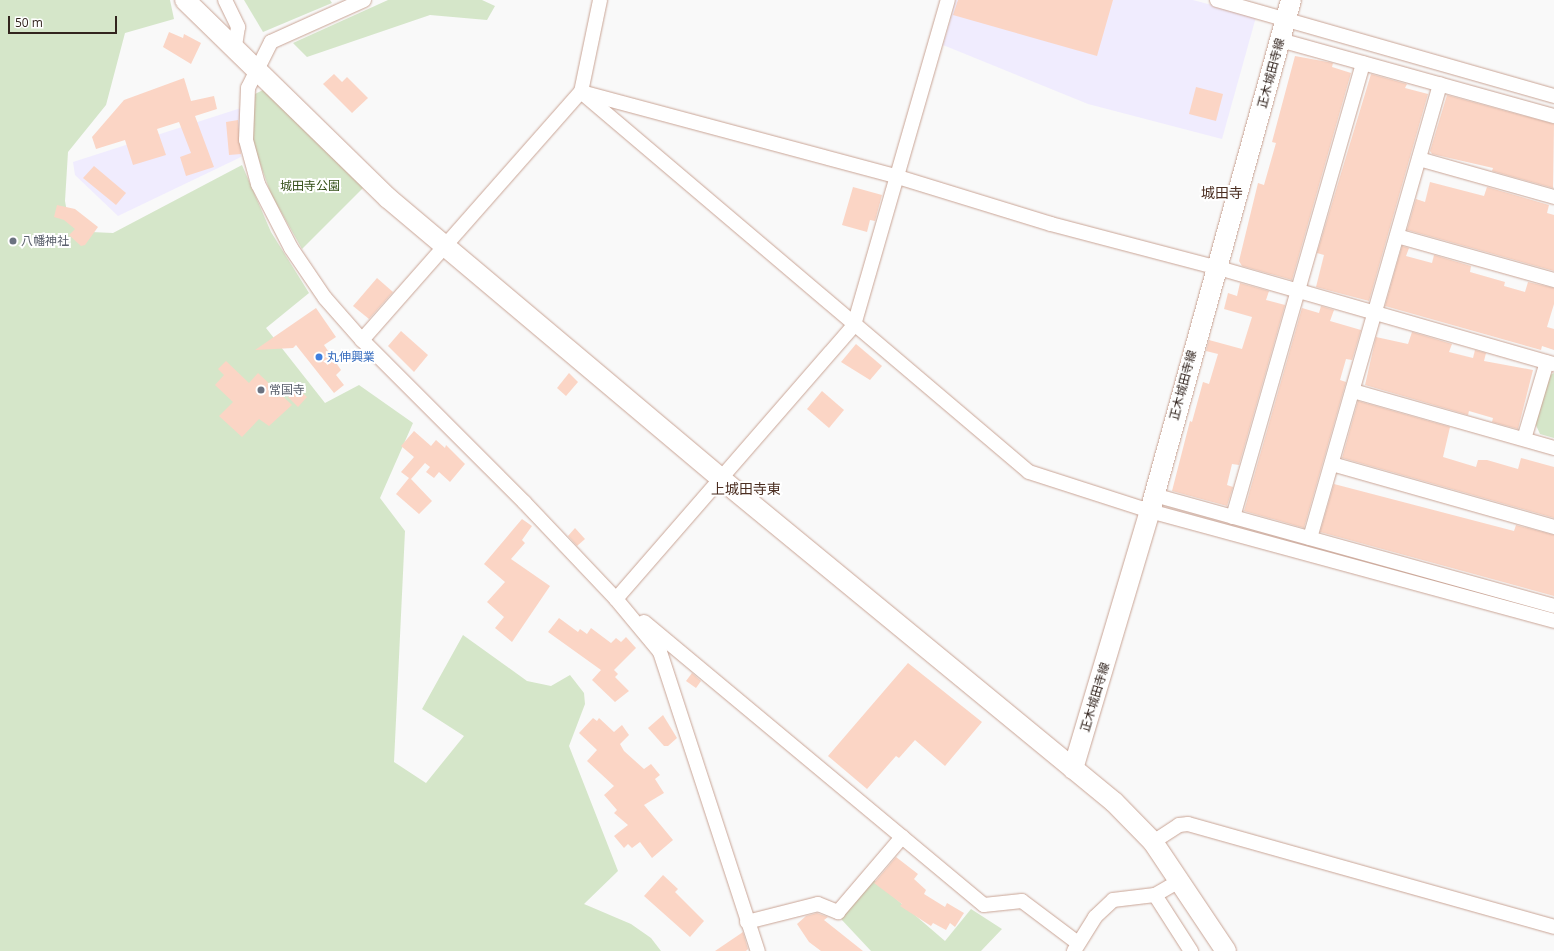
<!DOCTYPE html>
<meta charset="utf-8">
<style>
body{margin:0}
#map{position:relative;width:1554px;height:951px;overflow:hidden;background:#f9f9f9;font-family:"Open Sans","Noto Sans JP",sans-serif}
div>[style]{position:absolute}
.industrial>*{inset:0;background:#f0ecfe}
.green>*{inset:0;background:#d5e6c9}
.building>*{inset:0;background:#fbd5c5}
.roads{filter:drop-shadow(0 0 1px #c9a495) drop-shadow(0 0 1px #c9a495)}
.street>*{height:14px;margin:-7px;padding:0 7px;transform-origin:7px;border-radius:7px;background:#fff}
.secondary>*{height:20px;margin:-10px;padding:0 10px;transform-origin:10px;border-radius:10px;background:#fff}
.dots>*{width:11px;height:11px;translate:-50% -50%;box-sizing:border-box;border:2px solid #fff;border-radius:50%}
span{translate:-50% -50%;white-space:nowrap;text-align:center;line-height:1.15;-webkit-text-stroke:4px #fff;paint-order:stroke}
.street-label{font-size:12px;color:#32241e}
.park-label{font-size:12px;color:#324d16}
.worship-label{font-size:12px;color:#5b616d}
.left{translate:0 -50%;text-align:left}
.shop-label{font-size:12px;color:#366cbe}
.quarter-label{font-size:14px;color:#4b2e21}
.scale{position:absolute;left:8px;top:16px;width:109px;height:18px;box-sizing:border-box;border:2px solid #32241e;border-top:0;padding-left:5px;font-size:12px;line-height:14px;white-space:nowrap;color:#32241e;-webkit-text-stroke:3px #fff;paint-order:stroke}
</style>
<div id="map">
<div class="industrial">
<div style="clip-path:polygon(956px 0,1193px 0,1256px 17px,1222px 139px,1088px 104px,943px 45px)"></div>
<div style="clip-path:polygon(241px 108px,241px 157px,118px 216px,75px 175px,73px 162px)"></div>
</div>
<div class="green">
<div style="clip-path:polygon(0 0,170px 0,174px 19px,125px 33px,106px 105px,68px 152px,65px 201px,69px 223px,91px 232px,113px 233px,242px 165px,271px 232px,309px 293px,266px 328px,325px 403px,359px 385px,413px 423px,380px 498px,405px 531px,394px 762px,426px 783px,464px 736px,422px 709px,463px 635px,527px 681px,551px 686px,570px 675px,584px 693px,585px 704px,569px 746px,618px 871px,584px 904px,631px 924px,651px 938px,661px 951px,0 951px)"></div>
<div style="clip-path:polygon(244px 0,330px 0,332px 3px,263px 32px)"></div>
<div style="clip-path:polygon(388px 0,482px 0,495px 6px,487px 20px,430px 15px,307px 57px,293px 43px)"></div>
<div style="clip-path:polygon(265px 89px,365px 186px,302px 249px,271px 194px,252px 141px,255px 94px)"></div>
<div style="clip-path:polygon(1554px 373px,1554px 438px,1540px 434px,1535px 423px,1548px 376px)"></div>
<div style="clip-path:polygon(874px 880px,945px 941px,971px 909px,1002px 929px,981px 951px,871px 951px,841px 919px)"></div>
</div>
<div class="building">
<div style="clip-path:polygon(958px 0,1113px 0,1097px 56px,953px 15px)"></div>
<div style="clip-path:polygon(169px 32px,183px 38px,184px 34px,201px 43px,191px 64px,163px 47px)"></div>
<div style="clip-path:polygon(1295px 56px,1333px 63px,1332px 67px,1351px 73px,1292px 280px,1242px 266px,1239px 261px,1258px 183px,1264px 185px,1276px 143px,1272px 142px)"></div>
<div style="clip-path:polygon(334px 74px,342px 82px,347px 77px,368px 98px,352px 113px,323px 84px)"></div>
<div style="clip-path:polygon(1371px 74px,1407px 84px,1405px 88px,1428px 94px,1369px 301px,1316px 287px,1324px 255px,1317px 253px)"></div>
<div style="clip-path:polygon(184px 78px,191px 101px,214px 96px,217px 109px,195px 116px,214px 167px,186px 176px,180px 157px,191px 153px,179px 122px,157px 129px,166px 155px,133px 165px,125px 140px,96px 149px,92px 137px,124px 100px)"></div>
<div style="clip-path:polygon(1196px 87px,1223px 94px,1216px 121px,1189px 114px)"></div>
<div style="clip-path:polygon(1447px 95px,1554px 124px,1553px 188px,1492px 171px,1493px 168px,1432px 154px,1430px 151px)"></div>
<div style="clip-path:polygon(238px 120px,241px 154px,229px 155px,226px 122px)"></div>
<div style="clip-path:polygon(94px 166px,126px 193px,116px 205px,83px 178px)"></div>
<div style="clip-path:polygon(1430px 182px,1484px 196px,1487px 187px,1549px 205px,1547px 213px,1554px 215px,1554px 271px,1407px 230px,1416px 199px,1425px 202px)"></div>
<div style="clip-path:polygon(853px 187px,882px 195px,875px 221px,870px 220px,867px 232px,842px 225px)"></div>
<div style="clip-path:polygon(57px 205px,75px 209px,98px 227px,85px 245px,81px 246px,69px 235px,75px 229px,64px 220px,54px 217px)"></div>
<div style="clip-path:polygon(1402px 246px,1409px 248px,1406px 256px,1432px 263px,1434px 255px,1471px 266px,1470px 272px,1505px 282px,1504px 286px,1525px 292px,1528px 282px,1554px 288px,1554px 304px,1547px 327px,1554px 329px,1554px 350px,1542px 346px,1541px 350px,1385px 306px)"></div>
<div style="clip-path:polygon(377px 278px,393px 292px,369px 319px,353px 306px)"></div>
<div style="clip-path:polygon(1240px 283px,1269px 291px,1266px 300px,1285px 305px,1239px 465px,1232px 464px,1227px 485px,1233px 487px,1227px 506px,1172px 491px,1190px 421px,1192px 422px,1203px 382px,1209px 384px,1218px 354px,1206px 351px,1209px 340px,1242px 349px,1252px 317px,1224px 309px,1228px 293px,1237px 296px)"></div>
<div style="clip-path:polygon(1321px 306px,1334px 310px,1330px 321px,1361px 330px,1352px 360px,1346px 359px,1340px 380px,1346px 382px,1304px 528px,1244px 511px,1302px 308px,1319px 313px)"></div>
<div style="clip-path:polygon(316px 308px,336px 337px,324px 345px,341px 370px,336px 375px,344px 385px,334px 393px,296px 345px,293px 348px,255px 350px)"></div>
<div style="clip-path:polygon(401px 331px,428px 355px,414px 372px,388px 346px)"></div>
<div style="clip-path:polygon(1412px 332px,1452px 344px,1449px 352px,1473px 358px,1475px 350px,1486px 353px,1484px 361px,1533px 370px,1518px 429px,1492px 422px,1493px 418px,1469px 411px,1468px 415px,1365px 385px,1376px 337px,1408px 344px)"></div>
<div style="clip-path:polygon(856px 344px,882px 366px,870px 380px,841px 362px)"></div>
<div style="clip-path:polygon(226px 361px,249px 383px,258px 373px,292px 405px,269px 426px,259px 419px,242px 437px,219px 416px,233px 402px,215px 385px,224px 375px,218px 369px)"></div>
<div style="clip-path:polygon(569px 373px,578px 382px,566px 396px,557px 388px)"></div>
<div style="clip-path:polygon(297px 388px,307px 397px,298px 407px,288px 397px)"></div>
<div style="clip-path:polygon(822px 391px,844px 410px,829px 428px,807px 409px)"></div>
<div style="clip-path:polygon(1358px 401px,1450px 427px,1443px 457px,1476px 467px,1478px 460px,1487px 460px,1518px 469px,1521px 458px,1554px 467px,1554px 518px,1342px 458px)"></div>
<div style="clip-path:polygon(414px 431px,431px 446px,436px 440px,445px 448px,446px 445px,465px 464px,450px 482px,439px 472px,434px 478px,426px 472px,430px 467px,425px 463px,411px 479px,432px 501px,419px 514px,396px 494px,409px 478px,401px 472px,414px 457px,401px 446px)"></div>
<div style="clip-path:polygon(1334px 484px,1514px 531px,1516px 525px,1554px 535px,1554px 596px,1320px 532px)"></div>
<div style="clip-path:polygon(522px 519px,532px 526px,522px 540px,525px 543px,511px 559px,550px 586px,512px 642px,495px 628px,504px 617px,487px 602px,505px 582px,484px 564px)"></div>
<div style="clip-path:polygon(575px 528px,585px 539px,577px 546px,568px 536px)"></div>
<div style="clip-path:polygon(559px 618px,578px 632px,580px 629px,587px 634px,591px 628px,611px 643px,616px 638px,621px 642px,626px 637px,636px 648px,614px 670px,618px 674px,615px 677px,629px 691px,615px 702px,592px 680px,601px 670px,548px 632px)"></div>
<div style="clip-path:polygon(908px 663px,982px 722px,945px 766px,915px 740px,899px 758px,896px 756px,867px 789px,828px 756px)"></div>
<div style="clip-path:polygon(692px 673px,701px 681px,696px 688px,686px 681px)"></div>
<div style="clip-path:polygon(663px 715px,677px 738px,668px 746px,664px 746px,648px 728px)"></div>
<div style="clip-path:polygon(593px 718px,597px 721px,599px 718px,614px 732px,622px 725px,629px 735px,620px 744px,624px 751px,644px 769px,651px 764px,660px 775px,655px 779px,664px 793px,644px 805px,673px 840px,652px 858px,640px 842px,632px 848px,628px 844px,624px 848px,614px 836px,628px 825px,614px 813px,617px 810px,604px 795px,614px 786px,587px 761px,597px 750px,579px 733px)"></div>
<div style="clip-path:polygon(896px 857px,918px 874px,914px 879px,926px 890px,924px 894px,945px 907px,947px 903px,964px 913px,955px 927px,950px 923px,946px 930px,933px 923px,931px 926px,900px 906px,902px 904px,874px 883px)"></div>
<div style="clip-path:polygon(663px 875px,678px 889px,675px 892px,704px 921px,690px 937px,644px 896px)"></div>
<div style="clip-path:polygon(817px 913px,828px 917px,824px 920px,863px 951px,821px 951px,809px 942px,797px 924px,806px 916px)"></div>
<div style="clip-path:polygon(743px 932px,748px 949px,746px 951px,715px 951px)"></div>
</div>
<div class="roads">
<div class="street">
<div style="left:225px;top:0;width:30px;rotate:64deg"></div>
<div style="left:238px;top:27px;width:20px;rotate:99deg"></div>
<div style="left:364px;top:0;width:102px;rotate:155.7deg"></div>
<div style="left:271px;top:42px;width:51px;rotate:116.6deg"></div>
<div style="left:248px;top:88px;width:52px;rotate:92.2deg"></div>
<div style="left:246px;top:140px;width:46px;rotate:74.7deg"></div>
<div style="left:258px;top:184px;width:72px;rotate:62.7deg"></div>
<div style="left:291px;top:248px;width:60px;rotate:55.8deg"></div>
<div style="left:325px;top:298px;width:56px;rotate:48.6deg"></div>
<div style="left:362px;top:340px;width:229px;rotate:45deg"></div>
<div style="left:524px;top:502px;width:134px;rotate:46.5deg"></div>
<div style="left:616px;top:599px;width:69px;rotate:50.3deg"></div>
<div style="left:660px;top:652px;width:315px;rotate:71.9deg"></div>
<div style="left:1217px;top:0;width:350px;rotate:15.9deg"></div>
<div style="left:1280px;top:40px;width:284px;rotate:15.5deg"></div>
<div style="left:581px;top:92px;width:587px;rotate:40.31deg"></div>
<div style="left:1029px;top:472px;width:127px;rotate:17.9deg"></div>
<div style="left:1150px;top:511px;width:419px;rotate:15.2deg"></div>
<div style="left:585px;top:93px;width:324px;rotate:15deg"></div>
<div style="left:898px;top:177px;width:160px;rotate:17.1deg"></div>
<div style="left:1051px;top:224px;width:170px;rotate:14.7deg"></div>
<div style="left:1215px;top:267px;width:353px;rotate:16deg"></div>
<div style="left:1419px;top:159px;width:140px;rotate:15.7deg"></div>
<div style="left:1397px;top:236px;width:163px;rotate:15.7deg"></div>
<div style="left:362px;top:340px;width:331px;rotate:-48.6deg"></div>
<div style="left:581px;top:92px;width:94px;rotate:-78.3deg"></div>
<div style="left:1353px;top:391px;width:209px;rotate:15.8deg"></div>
<div style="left:1524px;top:439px;width:80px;rotate:-73.4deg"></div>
<div style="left:1332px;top:464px;width:231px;rotate:15.8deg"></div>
<div style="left:1154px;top:495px;width:415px;rotate:15.5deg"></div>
<div style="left:1233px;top:517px;width:472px;rotate:-74deg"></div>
<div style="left:1310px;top:538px;width:472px;rotate:-74deg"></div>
<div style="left:616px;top:599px;width:363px;rotate:-49deg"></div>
<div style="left:854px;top:325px;width:338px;rotate:-73.9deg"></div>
<div style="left:644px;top:622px;width:442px;rotate:39.8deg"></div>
<div style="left:984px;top:905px;width:38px;rotate:-6deg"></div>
<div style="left:1022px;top:901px;width:70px;rotate:36.9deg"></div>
<div style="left:1153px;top:842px;width:31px;rotate:-33deg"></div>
<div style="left:1179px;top:825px;width:9px;rotate:-6deg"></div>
<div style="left:1188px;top:824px;width:380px;rotate:15.7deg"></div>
<div style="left:1155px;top:895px;width:67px;rotate:57.3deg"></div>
<div style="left:747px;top:922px;width:73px;rotate:-14.2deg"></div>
<div style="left:818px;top:904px;width:22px;rotate:22deg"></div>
<div style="left:838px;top:912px;width:99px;rotate:-49.5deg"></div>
<div style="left:1074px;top:951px;width:40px;rotate:-58deg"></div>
<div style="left:1095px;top:917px;width:25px;rotate:-43deg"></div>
<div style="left:1113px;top:900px;width:42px;rotate:-6.8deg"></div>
<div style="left:1155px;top:895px;width:30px;rotate:-30deg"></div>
</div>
<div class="secondary">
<div style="left:185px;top:0;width:284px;rotate:44.3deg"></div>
<div style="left:388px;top:198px;width:434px;rotate:40.1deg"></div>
<div style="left:720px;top:478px;width:510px;rotate:39.43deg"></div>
<div style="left:1114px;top:802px;width:56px;rotate:45.7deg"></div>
<div style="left:1153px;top:842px;width:131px;rotate:56.2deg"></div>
<div style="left:1073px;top:769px;width:269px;rotate:-73.4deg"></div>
<div style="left:1150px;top:511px;width:530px;rotate:-74.57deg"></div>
</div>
</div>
<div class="dots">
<div style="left:13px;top:241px;background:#6b7280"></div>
<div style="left:319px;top:357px;background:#3f7fe0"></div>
<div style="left:261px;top:390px;background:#6b7280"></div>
</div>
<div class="street-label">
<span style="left:1271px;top:73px;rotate:-75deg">正木城田寺線</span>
<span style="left:1183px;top:385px;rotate:-75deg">正木城田寺線</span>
<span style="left:1095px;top:697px;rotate:-73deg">正木城田寺線</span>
</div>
<div class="park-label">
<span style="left:310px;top:186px">城田寺公園</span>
</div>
<div class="worship-label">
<span class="left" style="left:21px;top:241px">八幡神社</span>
<span class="left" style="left:269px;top:390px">常国寺</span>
</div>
<div class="shop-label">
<span class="left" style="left:327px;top:357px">丸伸興業</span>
</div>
<div class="quarter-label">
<span style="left:1222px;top:193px">城田寺</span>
<span style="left:746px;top:489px">上城田寺東</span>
</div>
<div class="scale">50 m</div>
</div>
